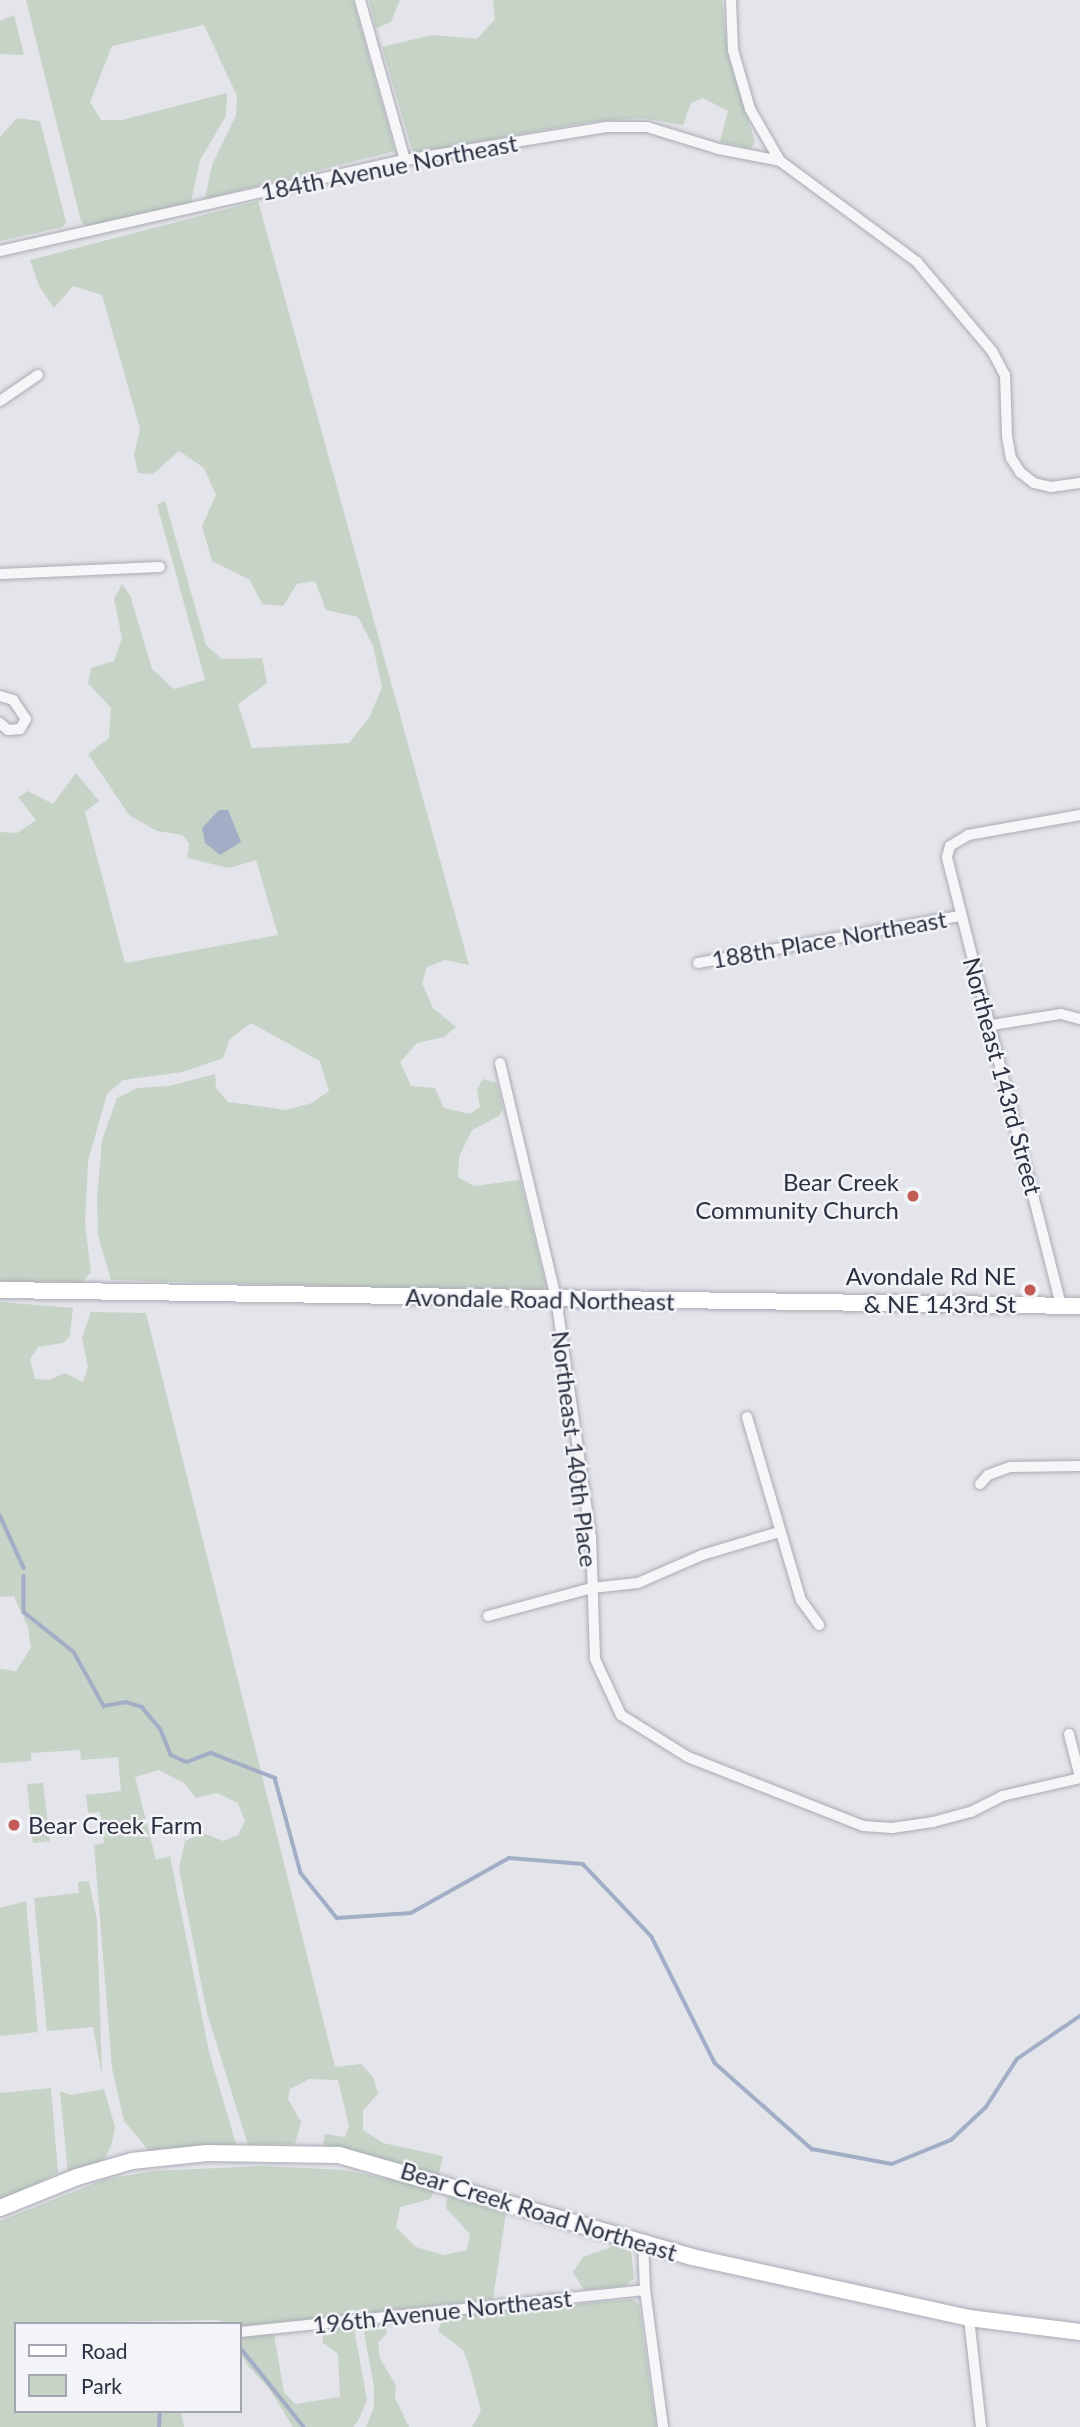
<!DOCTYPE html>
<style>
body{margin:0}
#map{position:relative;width:1080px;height:2427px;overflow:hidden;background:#e4e5ea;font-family:Lato,sans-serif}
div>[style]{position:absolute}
.green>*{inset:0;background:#c6d3c6}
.water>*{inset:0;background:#a2adc6}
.stream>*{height:3.5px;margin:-1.75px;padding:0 1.75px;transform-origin:1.75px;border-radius:1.75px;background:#a2adc6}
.roads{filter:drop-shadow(0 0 2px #a9abb4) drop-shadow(0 0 2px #a9abb4)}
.street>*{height:10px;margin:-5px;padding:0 5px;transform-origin:5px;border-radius:5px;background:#f6f6f9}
.secondary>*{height:16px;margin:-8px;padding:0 8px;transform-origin:8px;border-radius:8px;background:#fff}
.dots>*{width:19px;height:19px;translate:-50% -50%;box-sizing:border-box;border:4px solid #f3f4f8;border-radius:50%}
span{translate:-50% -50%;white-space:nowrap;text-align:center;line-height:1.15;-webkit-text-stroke:5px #f3f4f8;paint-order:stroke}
.street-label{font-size:24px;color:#2d3041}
.poi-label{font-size:24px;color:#2d3041}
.right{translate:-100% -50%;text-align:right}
.left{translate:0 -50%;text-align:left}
.legend{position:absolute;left:14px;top:2322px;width:228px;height:91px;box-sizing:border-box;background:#f3f4f8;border:2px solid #a4a6af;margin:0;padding:9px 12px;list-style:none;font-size:21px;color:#2d3041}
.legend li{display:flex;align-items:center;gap:14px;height:35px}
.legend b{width:35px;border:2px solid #a4a6af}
</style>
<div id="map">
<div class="green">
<div style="clip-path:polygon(26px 0,353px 0,395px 151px,205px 199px,212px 165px,236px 115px,237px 96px,204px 25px,112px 46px,90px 102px,101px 120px,122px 120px,227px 93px,226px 116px,200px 160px,191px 202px,87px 227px,81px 221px)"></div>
<div style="clip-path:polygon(369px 0,400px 0,391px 22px,376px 28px)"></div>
<div style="clip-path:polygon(493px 0,722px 0,728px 55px,755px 142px,751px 148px,720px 142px,728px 111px,703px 98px,691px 103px,683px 125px,641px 118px,590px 122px,413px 153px,382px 47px,432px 35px,477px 39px,495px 19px)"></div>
<div style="clip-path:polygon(14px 15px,24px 55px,0 54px,0 21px)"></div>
<div style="clip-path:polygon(17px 118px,40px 121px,66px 222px,63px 227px,0 241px,0 137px)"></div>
<div style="clip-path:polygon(258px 201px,469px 965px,445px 960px,427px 967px,422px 983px,433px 1008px,456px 1027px,444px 1037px,417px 1043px,400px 1062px,411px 1086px,435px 1088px,444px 1108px,470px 1114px,480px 1107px,477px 1089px,483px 1079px,497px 1083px,503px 1109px,499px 1116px,472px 1130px,459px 1157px,458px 1177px,474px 1186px,520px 1180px,546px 1285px,541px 1292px,111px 1280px,98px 1235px,97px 1199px,102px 1140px,117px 1098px,137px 1088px,169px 1086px,215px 1074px,216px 1088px,228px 1102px,286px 1110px,312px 1103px,329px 1091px,320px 1061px,251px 1023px,230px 1039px,223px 1058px,183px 1072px,123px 1080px,107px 1094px,88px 1161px,85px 1224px,91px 1272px,82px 1282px,0 1281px,0 832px,17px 833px,36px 820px,18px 797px,28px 791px,53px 804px,76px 773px,99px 801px,85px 812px,125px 963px,278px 935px,256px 860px,229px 868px,187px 858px,189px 844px,183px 835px,157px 831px,129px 815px,88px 754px,109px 738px,111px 708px,88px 683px,91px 668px,114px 661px,122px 638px,114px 599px,122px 584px,130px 595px,152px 669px,174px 689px,205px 680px,157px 505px,165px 501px,206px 645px,222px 659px,262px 658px,267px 683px,238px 704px,252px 748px,349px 743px,369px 718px,382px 687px,373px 646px,358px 617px,326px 610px,315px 581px,297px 584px,283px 606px,262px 604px,250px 580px,212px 561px,202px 526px,216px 495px,204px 468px,179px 451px,153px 474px,138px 473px,134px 455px,140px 429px,102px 295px,73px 286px,54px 308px,39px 286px,30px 260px)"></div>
<div style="clip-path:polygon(0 1302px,73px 1308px,70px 1336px,63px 1343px,38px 1347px,30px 1359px,35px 1379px,49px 1380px,65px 1373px,83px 1382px,88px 1367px,82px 1337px,91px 1312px,146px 1313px,335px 2067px,361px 2064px,373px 2077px,378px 2094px,363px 2110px,363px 2130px,383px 2143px,443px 2156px,438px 2177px,323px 2144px,325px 2134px,345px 2137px,349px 2126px,338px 2080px,309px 2079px,290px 2089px,288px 2099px,301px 2122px,295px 2144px,248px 2145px,207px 2013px,179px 1869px,185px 1841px,203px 1833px,223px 1841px,238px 1835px,245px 1821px,238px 1803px,217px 1793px,196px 1798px,184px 1783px,159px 1770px,135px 1777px,156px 1860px,170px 1856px,209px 2052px,236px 2144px,234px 2149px,150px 2152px,124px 2121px,112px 2068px,94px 1845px,104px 1843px,100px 1812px,88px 1813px,86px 1795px,121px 1791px,118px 1757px,81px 1760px,80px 1750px,31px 1753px,31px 1761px,0 1763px,0 1669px,16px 1671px,31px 1648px,28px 1627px,14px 1596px,0 1597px)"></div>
<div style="clip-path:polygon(43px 1783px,50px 1841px,33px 1843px,27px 1784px)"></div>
<div style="clip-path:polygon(89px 1881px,97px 1920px,102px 2075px,93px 2027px,47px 2031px,34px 1898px,79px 1893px,78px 1882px)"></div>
<div style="clip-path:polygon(26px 1901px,38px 2032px,0 2036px,0 1908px)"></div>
<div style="clip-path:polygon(51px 2088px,58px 2173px,0 2201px,0 2093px)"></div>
<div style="clip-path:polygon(104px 2089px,115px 2127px,112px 2143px,106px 2157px,95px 2165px,68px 2174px,60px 2091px,71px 2095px)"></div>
<div style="clip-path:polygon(264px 2166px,344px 2170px,434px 2188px,431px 2199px,400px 2207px,396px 2227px,416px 2247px,444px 2255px,467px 2250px,470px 2234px,446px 2208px,447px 2196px,506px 2213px,493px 2299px,240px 2327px,217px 2320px,16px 2324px,16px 2411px,181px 2411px,184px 2427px,0 2427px,0 2221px,106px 2179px,153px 2171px)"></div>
<div style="clip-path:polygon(620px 2244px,631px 2252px,634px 2279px,624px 2286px,584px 2290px,573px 2272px,583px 2257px)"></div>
<div style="clip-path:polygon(633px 2299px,639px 2305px,656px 2427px,472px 2427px,481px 2411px,469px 2365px,463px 2350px,438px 2331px,443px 2316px)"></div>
<div style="clip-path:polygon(384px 2324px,387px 2333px,378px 2343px,380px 2359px,396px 2385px,395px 2398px,409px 2427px,366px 2427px,374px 2407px,374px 2386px,364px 2333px,368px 2325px)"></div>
<div style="clip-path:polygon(350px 2326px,354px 2328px,367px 2400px,358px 2421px,353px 2427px,293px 2427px,268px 2387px,248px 2366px,240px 2352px,240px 2336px,274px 2334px,284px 2392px,295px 2404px,340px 2397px,338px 2354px,323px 2343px,322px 2331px)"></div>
</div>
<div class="water">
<div style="clip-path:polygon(219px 810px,228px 810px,241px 842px,220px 855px,205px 843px,202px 828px)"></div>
</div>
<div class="stream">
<div style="left:0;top:1515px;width:58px;rotate:65.6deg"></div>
<div style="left:24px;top:1576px;width:36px;rotate:90deg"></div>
<div style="left:24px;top:1612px;width:64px;rotate:38.7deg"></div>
<div style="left:74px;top:1652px;width:62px;rotate:60.9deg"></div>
<div style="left:104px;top:1706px;width:22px;rotate:-10deg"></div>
<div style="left:126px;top:1702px;width:17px;rotate:17deg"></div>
<div style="left:142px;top:1707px;width:30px;rotate:50deg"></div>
<div style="left:161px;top:1730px;width:27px;rotate:68deg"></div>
<div style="left:171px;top:1755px;width:17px;rotate:24deg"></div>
<div style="left:187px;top:1762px;width:26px;rotate:-21deg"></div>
<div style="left:211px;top:1753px;width:69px;rotate:21.3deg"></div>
<div style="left:275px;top:1778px;width:98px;rotate:74.7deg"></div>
<div style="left:301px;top:1873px;width:58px;rotate:51.3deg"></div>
<div style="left:337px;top:1918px;width:74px;rotate:-3.9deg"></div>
<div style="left:411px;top:1913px;width:112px;rotate:-29.3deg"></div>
<div style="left:509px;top:1858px;width:74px;rotate:4.6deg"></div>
<div style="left:583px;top:1864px;width:100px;rotate:46.6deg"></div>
<div style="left:652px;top:1937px;width:141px;rotate:63.4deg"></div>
<div style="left:715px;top:2063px;width:130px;rotate:41.6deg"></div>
<div style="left:812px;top:2149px;width:81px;rotate:10.6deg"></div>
<div style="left:892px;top:2164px;width:64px;rotate:-22.1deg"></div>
<div style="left:951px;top:2140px;width:48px;rotate:-43.3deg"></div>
<div style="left:986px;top:2107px;width:57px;rotate:-57.1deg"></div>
<div style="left:1017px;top:2059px;width:76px;rotate:-34.3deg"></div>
<div style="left:240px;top:2347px;width:102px;rotate:51.3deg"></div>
<div style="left:159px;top:2427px;width:16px;rotate:-86deg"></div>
</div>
<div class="roads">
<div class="street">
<div style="left:360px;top:0;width:166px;rotate:74.3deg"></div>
<div style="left:731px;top:0;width:50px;rotate:87.7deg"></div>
<div style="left:733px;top:50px;width:61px;rotate:73.9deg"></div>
<div style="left:750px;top:109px;width:60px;rotate:60deg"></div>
<div style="left:780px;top:161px;width:170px;rotate:36.4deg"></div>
<div style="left:917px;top:262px;width:116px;rotate:49.9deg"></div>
<div style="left:992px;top:351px;width:27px;rotate:62deg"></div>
<div style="left:1005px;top:375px;width:61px;rotate:88.1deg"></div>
<div style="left:1007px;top:436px;width:22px;rotate:80deg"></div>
<div style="left:1011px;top:458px;width:17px;rotate:57deg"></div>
<div style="left:1020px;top:472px;width:18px;rotate:38deg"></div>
<div style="left:1034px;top:483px;width:17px;rotate:13deg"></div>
<div style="left:1051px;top:487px;width:29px;rotate:-8deg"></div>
<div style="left:0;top:251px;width:415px;rotate:-12.7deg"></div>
<div style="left:405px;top:160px;width:204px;rotate:-9.3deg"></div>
<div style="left:606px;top:127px;width:41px"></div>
<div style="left:647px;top:127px;width:75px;rotate:17deg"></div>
<div style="left:719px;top:149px;width:62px;rotate:11.1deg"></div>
<div style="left:0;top:401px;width:46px;rotate:-34.4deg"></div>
<div style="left:0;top:574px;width:160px;rotate:-2.5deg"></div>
<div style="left:0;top:696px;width:14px;rotate:17deg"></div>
<div style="left:13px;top:700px;width:23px;rotate:56deg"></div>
<div style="left:26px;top:719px;width:12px;rotate:121deg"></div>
<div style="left:20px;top:729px;width:12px;rotate:175deg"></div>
<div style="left:8px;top:730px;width:11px;rotate:-139deg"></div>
<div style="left:698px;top:963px;width:266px;rotate:-10.2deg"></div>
<div style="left:992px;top:1025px;width:70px;rotate:-9.1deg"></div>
<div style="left:1061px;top:1014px;width:20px;rotate:15deg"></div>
<div style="left:500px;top:1063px;width:242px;rotate:76.6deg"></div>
<div style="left:556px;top:1298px;width:242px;rotate:81.7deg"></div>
<div style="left:591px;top:1537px;width:122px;rotate:88.1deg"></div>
<div style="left:595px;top:1659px;width:62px;rotate:65.1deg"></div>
<div style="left:621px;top:1715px;width:79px;rotate:32.1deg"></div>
<div style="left:688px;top:1757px;width:188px;rotate:21.5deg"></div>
<div style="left:863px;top:1826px;width:29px;rotate:4deg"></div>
<div style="left:892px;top:1828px;width:41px;rotate:-8.3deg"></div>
<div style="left:933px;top:1822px;width:39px;rotate:-15deg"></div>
<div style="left:971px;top:1812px;width:35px;rotate:-27deg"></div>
<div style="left:1002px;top:1796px;width:80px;rotate:-13deg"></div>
<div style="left:1061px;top:1305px;width:462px;rotate:-104.3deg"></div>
<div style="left:947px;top:857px;width:11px;rotate:-75deg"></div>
<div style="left:950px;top:846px;width:21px;rotate:-31deg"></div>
<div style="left:968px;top:835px;width:114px;rotate:-10.1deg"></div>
<div style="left:747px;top:1417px;width:191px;rotate:73.6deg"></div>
<div style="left:801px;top:1600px;width:31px;rotate:54deg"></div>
<div style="left:980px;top:1484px;width:12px;rotate:-48deg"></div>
<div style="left:988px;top:1475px;width:23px;rotate:-20deg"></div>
<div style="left:1010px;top:1467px;width:70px;rotate:-0.8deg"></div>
<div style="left:488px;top:1616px;width:108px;rotate:-15.1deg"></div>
<div style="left:592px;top:1588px;width:46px;rotate:-6.2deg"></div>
<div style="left:638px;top:1583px;width:70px;rotate:-23.6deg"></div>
<div style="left:702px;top:1555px;width:80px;rotate:-16.6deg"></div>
<div style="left:1069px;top:1734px;width:44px;rotate:75.7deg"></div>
<div style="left:643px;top:2242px;width:48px;rotate:87.6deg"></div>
<div style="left:645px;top:2290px;width:138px;rotate:82.5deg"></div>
<div style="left:969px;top:2318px;width:110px;rotate:83.7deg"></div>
<div style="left:240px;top:2332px;width:407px;rotate:-5.9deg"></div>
</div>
<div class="secondary">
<div style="left:0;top:1290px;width:1080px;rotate:0.85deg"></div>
<div style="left:0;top:2208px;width:83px;rotate:-21.9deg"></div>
<div style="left:77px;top:2177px;width:57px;rotate:-16.2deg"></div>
<div style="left:132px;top:2161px;width:75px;rotate:-6.1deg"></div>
<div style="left:207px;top:2153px;width:132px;rotate:0.9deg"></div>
<div style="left:339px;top:2155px;width:367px;rotate:16.1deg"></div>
<div style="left:692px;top:2257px;width:284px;rotate:12.4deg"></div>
<div style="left:969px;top:2318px;width:112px;rotate:7.2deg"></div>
</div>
</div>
<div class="dots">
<div style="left:913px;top:1196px;background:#c25a56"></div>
<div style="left:1030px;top:1290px;background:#c25a56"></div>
<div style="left:14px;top:1825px;background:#c25a56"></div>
</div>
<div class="street-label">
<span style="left:389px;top:167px;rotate:-11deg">184th Avenue Northeast</span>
<span style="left:829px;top:939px;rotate:-10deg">188th Place Northeast</span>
<span style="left:1003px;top:1076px;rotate:75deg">Northeast 143rd Street</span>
<span style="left:540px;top:1299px;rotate:1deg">Avondale Road Northeast</span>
<span style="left:575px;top:1449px;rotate:83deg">Northeast 140th Place</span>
<span style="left:539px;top:2211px;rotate:17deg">Bear Creek Road Northeast</span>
<span style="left:442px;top:2311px;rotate:-6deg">196th Avenue Northeast</span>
</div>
<div class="poi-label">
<span class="right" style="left:899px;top:1196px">Bear Creek<br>Community Church</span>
<span class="right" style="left:1016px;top:1290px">Avondale Rd NE<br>&amp; NE 143rd St</span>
<span class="left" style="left:28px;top:1825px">Bear Creek Farm</span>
</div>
<ul class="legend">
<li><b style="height:9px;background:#fff"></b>Road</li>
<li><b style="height:19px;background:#c6d3c6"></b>Park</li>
</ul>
</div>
